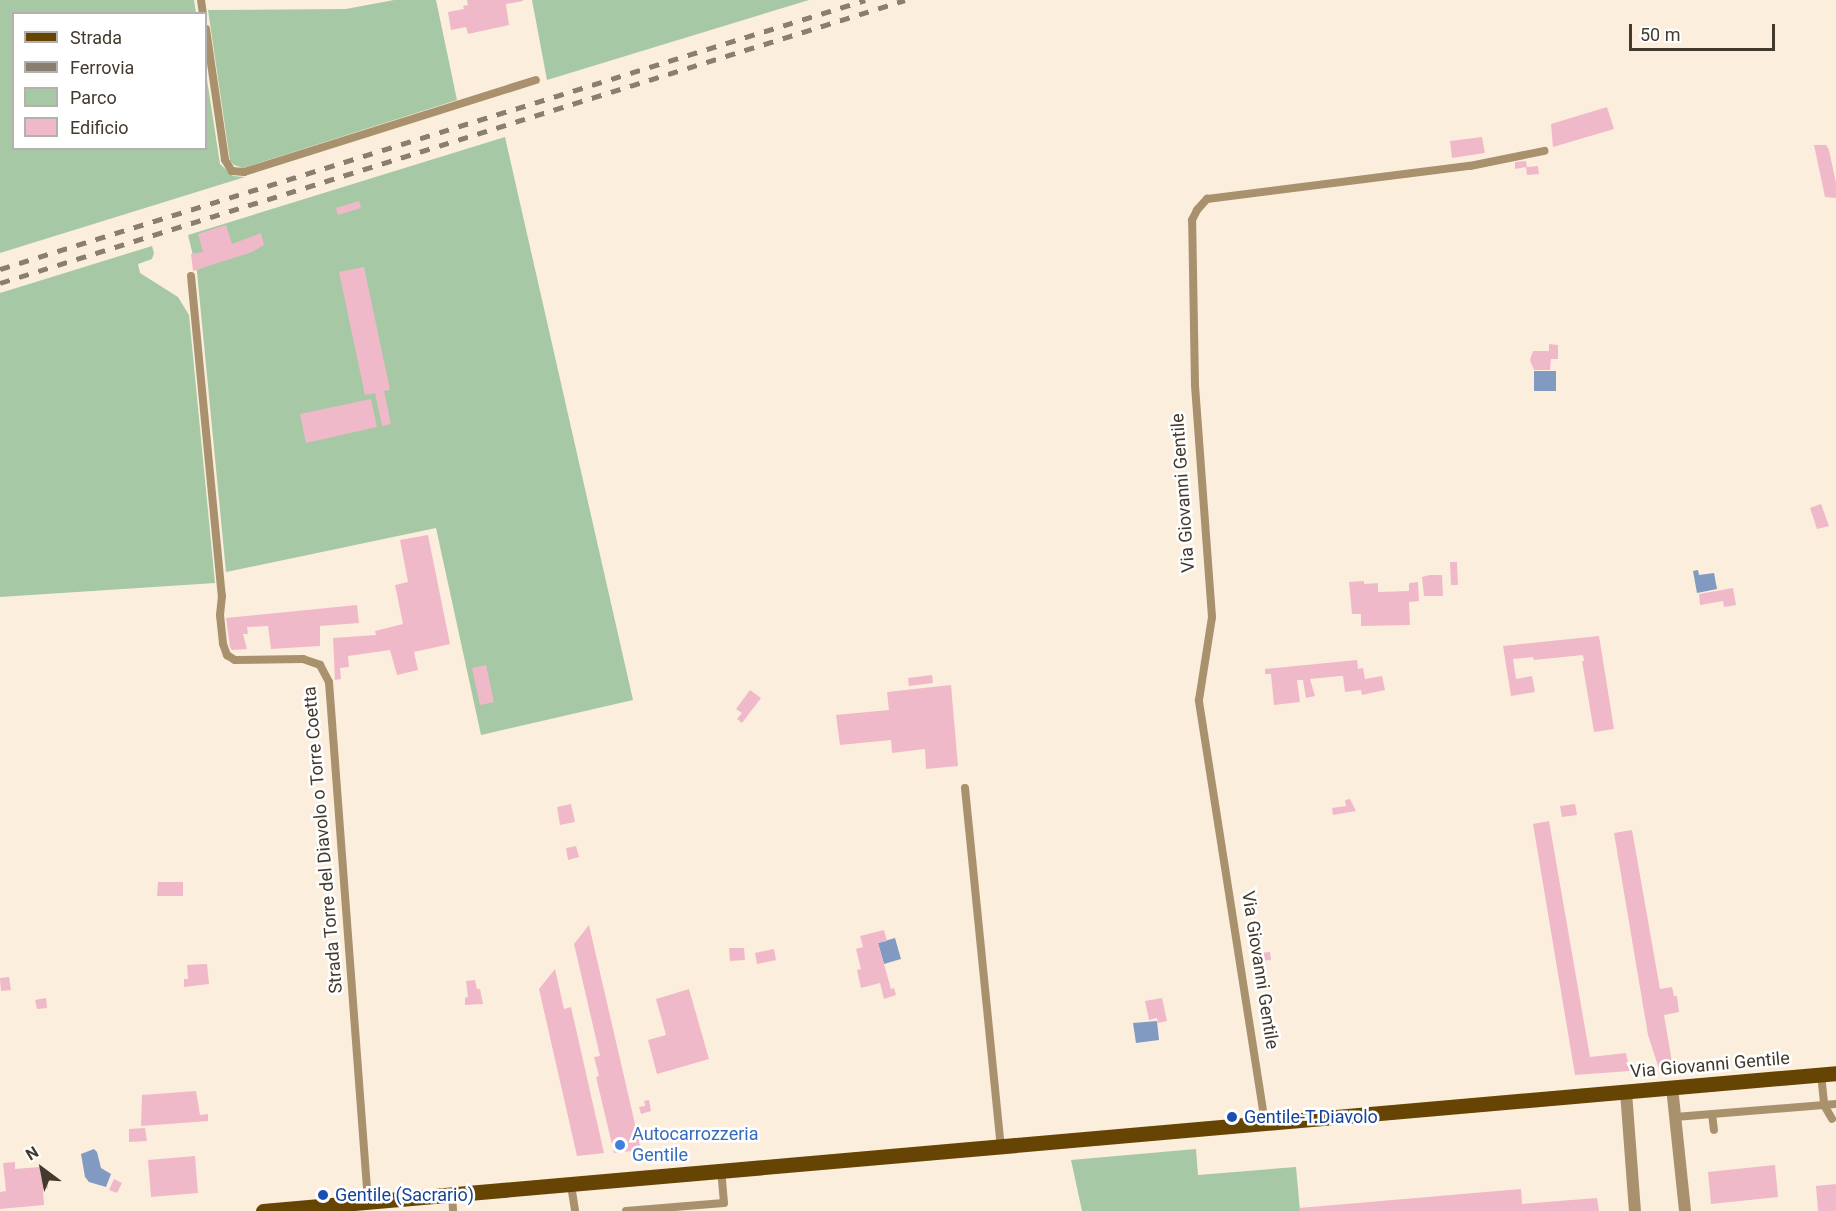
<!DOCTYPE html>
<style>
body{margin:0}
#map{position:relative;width:1836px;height:1211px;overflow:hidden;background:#fceedc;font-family:Roboto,sans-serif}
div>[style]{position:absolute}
.green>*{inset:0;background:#a7c8a5}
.water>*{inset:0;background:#809ac1}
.building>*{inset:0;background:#f0b9c9}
.lane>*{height:8px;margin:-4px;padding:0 4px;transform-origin:4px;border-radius:4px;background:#a9916e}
.street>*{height:12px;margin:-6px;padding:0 6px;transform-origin:6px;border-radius:6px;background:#a9916e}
.primary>*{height:15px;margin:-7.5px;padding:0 7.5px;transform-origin:7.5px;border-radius:7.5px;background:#664504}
.rail>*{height:4.5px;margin-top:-2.25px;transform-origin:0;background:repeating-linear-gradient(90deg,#897e70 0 10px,transparent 0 20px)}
.dots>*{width:16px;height:16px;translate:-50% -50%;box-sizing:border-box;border:3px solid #fff;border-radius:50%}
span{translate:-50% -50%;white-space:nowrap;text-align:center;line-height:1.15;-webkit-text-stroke:5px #fff;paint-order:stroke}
.street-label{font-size:18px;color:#433a2e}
.transit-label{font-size:18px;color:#164399}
.left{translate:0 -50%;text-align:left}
.shop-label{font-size:18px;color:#366cbe}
.legend{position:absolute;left:12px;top:12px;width:195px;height:138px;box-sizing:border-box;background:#fff;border:2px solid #b4b0ab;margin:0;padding:8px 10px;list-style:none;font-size:18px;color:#433a2e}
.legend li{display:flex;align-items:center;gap:12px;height:30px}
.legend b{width:30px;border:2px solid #b4b0ab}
.north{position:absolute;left:12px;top:1139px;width:60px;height:60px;-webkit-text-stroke:4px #fff;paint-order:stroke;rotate:328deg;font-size:16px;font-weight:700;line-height:24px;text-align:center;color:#433a2e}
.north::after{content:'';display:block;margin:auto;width:21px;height:27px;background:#433a2e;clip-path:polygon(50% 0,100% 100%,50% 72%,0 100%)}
.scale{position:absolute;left:1629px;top:24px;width:146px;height:27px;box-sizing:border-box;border:3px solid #433a2e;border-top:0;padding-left:8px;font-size:18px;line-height:21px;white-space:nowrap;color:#433a2e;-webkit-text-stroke:4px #fff;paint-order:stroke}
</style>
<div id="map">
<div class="green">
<div style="clip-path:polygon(0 0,194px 0,196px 13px,14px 14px,14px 148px,206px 148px,206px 73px,220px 164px,233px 176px,245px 177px,0 253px)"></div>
<div style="clip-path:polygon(394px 0,436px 0,457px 100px,243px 168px,234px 165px,230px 161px,208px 10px,346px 9px)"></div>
<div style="clip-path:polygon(532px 0,809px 0,547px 80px)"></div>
<div style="clip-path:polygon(505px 137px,633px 700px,481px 735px,436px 528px,226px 572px,197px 272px,188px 235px)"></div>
<div style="clip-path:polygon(152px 246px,154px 253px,152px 259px,138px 264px,140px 273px,178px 297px,189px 315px,215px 583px,0 597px,0 293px)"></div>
<div style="clip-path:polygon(1196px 1149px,1198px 1175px,1296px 1167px,1300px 1211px,1082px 1211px,1071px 1160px)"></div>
</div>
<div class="water">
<div style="clip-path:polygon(1534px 371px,1556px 371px,1556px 391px,1534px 391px)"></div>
<div style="clip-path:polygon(1698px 570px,1699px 575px,1714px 573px,1717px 589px,1697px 593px,1693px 571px)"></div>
<div style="clip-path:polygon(895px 938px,901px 959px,884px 964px,878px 943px)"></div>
<div style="clip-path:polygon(1157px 1021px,1159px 1040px,1136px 1043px,1133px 1023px)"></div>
<div style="clip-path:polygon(94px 1149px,97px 1152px,101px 1168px,111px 1174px,106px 1187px,89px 1182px,85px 1177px,81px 1154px)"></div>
</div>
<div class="building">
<div style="clip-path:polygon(467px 0,523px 0,523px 1px,506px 4px,509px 25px,468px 34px,466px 27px,451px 30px,448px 12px,464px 9px,463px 6px,468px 5px)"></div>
<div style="clip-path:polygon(1607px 107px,1614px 129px,1553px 147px,1551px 124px)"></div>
<div style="clip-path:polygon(1482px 137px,1485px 153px,1452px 158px,1450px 141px)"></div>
<div style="clip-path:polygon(1814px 145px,1826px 145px,1829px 150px,1836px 183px,1836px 198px,1825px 197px)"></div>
<div style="clip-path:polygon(1526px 161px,1527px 167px,1538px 166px,1539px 174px,1527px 175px,1526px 167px,1515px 169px,1515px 162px)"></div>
<div style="clip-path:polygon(359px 201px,361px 208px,338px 215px,336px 208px)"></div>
<div style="clip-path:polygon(226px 225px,232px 244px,261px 233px,264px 245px,252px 252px,193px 271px,191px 254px,203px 252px,198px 234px)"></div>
<div style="clip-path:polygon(364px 267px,390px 390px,384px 391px,391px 424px,382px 426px,375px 393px,365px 395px,339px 272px)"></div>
<div style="clip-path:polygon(1549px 344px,1558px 345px,1558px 359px,1551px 359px,1550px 370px,1534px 370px,1530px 360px,1533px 351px,1549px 351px)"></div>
<div style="clip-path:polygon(371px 399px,377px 427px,306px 443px,300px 414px)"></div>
<div style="clip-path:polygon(1821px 504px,1829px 526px,1817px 529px,1810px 508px)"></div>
<div style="clip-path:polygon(428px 535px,450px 644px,414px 652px,418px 670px,397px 675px,390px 650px,348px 656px,349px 667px,340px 668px,341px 679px,335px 680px,333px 638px,376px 635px,375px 631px,403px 624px,395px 585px,408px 582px,400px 540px)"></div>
<div style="clip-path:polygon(1450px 562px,1457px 562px,1458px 585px,1451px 585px)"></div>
<div style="clip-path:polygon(1430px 575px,1442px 575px,1443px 596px,1424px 596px,1422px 577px)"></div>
<div style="clip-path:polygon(1364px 581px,1364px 584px,1378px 583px,1378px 592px,1409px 591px,1409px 583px,1418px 582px,1419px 601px,1409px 602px,1410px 625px,1361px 626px,1361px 614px,1352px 614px,1349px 582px)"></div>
<div style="clip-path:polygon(1733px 588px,1736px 605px,1724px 607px,1723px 601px,1700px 605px,1699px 594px)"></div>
<div style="clip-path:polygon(357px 605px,359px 623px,320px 626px,320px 646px,271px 649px,268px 626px,247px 627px,248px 634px,243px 634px,247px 649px,232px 650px,230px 647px,226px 618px)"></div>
<div style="clip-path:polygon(1599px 636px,1614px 729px,1594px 732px,1582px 661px,1584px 661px,1583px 655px,1534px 660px,1533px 657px,1513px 659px,1516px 679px,1532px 676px,1535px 692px,1511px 696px,1503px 646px)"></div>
<div style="clip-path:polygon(1357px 660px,1358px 669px,1363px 668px,1365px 679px,1382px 676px,1385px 690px,1362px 695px,1361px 690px,1345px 692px,1343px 676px,1340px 676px,1310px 679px,1315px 696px,1306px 698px,1303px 680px,1297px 680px,1300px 702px,1274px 705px,1271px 674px,1265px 674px,1265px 669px)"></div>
<div style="clip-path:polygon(486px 665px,494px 702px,480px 705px,472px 668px)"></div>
<div style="clip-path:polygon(932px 675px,933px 683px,909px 686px,908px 678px)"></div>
<div style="clip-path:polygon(951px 685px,958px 766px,926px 769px,925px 749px,892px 753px,891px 740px,840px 745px,836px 715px,889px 710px,887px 692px)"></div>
<div style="clip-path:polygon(750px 690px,761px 698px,742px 723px,737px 719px,742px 713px,736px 709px)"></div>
<div style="clip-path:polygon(1350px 799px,1356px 811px,1333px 815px,1332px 808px,1346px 806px,1345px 800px)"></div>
<div style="clip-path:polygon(571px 804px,575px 822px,560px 825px,557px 807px)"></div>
<div style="clip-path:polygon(1575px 804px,1577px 815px,1562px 817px,1560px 806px)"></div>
<div style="clip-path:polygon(1549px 821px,1590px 1057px,1626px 1053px,1630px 1071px,1575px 1075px,1533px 824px)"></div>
<div style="clip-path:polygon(1632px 830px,1660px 989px,1672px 987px,1674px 996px,1677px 996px,1679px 1012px,1664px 1015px,1673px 1068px,1659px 1069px,1648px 1035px,1614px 833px)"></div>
<div style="clip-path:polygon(576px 846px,579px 857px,568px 860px,566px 848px)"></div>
<div style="clip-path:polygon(158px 882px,183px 882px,183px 896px,157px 896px)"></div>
<div style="clip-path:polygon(589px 925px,641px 1150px,614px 1153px,596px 1077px,599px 1076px,594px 1057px,600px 1056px,574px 944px)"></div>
<div style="clip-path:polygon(884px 930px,887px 941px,878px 943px,891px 989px,894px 988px,896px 995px,884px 999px,880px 983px,861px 988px,857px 970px,861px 969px,856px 949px,863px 947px,860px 936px)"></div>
<div style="clip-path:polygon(729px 948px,744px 948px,745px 960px,730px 961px)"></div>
<div style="clip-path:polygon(774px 949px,776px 960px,757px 964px,755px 953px)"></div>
<div style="clip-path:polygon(1270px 952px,1271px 960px,1258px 961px,1258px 953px)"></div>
<div style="clip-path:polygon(207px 964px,209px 984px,184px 987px,184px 979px,188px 979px,187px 965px)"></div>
<div style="clip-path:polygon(555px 969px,564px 1009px,571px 1007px,604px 1153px,577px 1156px,539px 989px)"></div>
<div style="clip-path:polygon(9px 977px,11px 990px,1px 991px,0 978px)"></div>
<div style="clip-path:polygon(475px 980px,477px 989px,480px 989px,483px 1004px,465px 1005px,465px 998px,468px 997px,466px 981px)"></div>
<div style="clip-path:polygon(689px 989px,709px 1059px,657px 1074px,648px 1040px,666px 1035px,656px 999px)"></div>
<div style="clip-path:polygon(46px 998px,47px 1008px,37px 1009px,35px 1000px)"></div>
<div style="clip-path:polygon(1162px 998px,1167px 1021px,1158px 1023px,1157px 1018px,1149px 1020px,1145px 1001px)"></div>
<div style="clip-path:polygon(196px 1091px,200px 1115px,208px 1114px,208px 1121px,141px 1126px,142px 1095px)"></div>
<div style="clip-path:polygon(649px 1100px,651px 1111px,641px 1114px,639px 1107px,645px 1106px,644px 1101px)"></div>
<div style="clip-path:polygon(145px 1128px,147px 1141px,129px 1142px,129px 1129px)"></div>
<div style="clip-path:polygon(195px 1156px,198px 1193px,151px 1197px,148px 1160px)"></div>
<div style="clip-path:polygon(15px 1162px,15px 1169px,40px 1167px,41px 1177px,47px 1177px,48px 1188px,43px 1189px,44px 1205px,0 1209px,0 1192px,6px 1191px,3px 1163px)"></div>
<div style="clip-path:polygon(1775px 1165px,1778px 1197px,1711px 1204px,1708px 1172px)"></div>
<div style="clip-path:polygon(114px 1179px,122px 1183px,117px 1193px,109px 1190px)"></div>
<div style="clip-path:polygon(1836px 1184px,1836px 1211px,1818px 1211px,1816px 1186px)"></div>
<div style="clip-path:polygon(1521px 1189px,1522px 1204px,1597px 1198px,1599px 1211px,1300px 1211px,1299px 1208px)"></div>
</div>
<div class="lane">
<div style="left:201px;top:0;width:14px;rotate:82deg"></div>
<div style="left:206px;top:29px;width:132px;rotate:81.7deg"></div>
<div style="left:225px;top:160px;width:13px;rotate:58deg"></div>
<div style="left:232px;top:171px;width:12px;rotate:5deg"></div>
<div style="left:244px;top:172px;width:306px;rotate:-17.5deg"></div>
<div style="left:191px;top:276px;width:321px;rotate:84.5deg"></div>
<div style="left:222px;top:596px;width:19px;rotate:96deg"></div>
<div style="left:220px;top:615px;width:29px;rotate:84deg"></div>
<div style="left:223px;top:644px;width:12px;rotate:70deg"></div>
<div style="left:227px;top:655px;width:9px;rotate:32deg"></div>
<div style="left:235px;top:660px;width:68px;rotate:-0.8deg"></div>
<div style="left:303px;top:659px;width:18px;rotate:19deg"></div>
<div style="left:320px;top:665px;width:19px;rotate:62deg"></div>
<div style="left:329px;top:682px;width:521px;rotate:85.71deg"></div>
<div style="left:965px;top:788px;width:362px;rotate:84.3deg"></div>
<div style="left:1821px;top:1074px;width:31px;rotate:84deg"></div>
<div style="left:1824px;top:1105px;width:16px;rotate:60deg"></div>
<div style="left:1712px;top:1114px;width:16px;rotate:83deg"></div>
<div style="left:1675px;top:1117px;width:162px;rotate:-4.6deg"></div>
<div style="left:1265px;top:1123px;width:428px;rotate:-98.9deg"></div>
<div style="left:1199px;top:700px;width:84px;rotate:-81.1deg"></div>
<div style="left:1212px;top:617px;width:233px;rotate:-94.2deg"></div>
<div style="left:1195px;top:385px;width:165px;rotate:-91deg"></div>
<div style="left:1192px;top:220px;width:11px;rotate:-63deg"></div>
<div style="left:1197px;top:210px;width:15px;rotate:-48deg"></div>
<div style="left:1207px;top:199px;width:265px;rotate:-7.2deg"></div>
<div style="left:1470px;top:166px;width:76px;rotate:-11.5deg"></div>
<div style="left:571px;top:1185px;width:26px;rotate:81deg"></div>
<div style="left:452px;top:1195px;width:16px;rotate:86deg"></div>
<div style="left:626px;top:1211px;width:98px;rotate:-4.7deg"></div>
<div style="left:724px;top:1203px;width:32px;rotate:-95deg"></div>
</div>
<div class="street">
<div style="left:1672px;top:1087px;width:125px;rotate:84deg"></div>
<div style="left:1626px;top:1092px;width:119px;rotate:85.7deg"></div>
</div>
<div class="primary">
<div style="left:263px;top:1211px;width:1579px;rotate:-5.01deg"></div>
</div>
<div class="rail">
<div style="left:0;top:269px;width:906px;rotate:-17.27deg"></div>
<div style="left:0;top:283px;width:948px;rotate:-17.36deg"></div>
</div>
<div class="dots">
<div style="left:1232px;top:1117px;background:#1a4fb4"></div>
<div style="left:620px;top:1145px;background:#3f7fe0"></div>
<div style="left:323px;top:1195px;background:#1a4fb4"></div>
</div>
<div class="street-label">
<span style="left:1183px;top:493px;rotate:-94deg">Via Giovanni Gentile</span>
<span style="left:323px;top:840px;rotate:-95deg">Strada Torre del Diavolo o Torre Coetta</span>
<span style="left:1260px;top:970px;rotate:81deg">Via Giovanni Gentile</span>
<span style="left:1710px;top:1065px;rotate:-5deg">Via Giovanni Gentile</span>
</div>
<div class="transit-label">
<span class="left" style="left:1244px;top:1117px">Gentile-T.Diavolo</span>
<span class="left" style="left:335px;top:1195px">Gentile (Sacrario)</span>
</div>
<div class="shop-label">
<span class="left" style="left:632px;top:1145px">Autocarrozzeria<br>Gentile</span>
</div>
<ul class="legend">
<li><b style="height:8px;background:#664504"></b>Strada</li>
<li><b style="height:8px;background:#897e70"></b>Ferrovia</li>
<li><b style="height:16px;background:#a7c8a5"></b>Parco</li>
<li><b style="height:16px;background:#f0b9c9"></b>Edificio</li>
</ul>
<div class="north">N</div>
<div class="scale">50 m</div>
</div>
